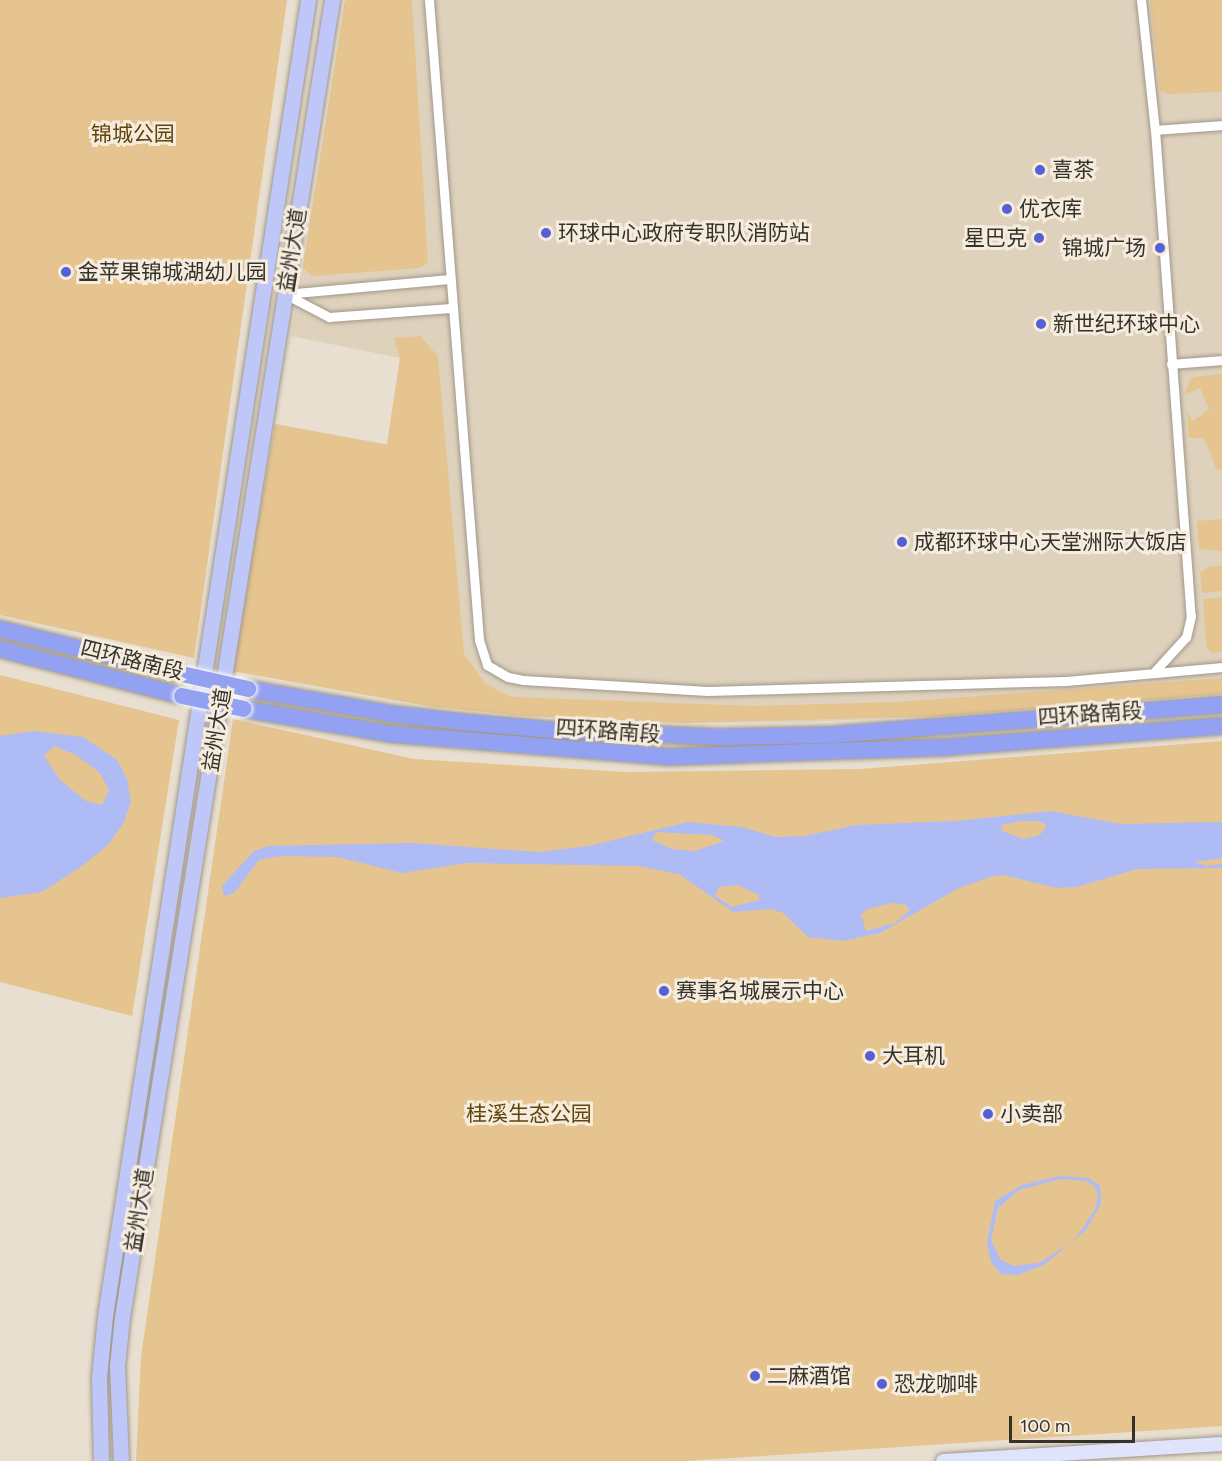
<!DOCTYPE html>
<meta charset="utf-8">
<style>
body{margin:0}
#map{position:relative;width:1222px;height:1461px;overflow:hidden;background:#e8dfd0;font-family:Figtree,"Noto Sans SC",sans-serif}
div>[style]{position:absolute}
.built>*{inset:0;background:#dfd2bd}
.green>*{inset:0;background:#e5c490}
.water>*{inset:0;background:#afbbf5}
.roads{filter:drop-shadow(0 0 2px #a0988a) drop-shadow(0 0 2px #a0988a)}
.street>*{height:9px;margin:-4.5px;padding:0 4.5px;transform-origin:4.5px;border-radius:4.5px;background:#fff}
.secondary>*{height:14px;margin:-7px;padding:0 7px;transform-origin:7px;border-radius:7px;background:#dfe3fb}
.primary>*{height:15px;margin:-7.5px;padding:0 7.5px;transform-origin:7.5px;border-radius:7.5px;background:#bec7f7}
.highway>*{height:16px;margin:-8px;padding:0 8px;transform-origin:8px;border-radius:8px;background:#93a1f2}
.bridges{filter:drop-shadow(0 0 2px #fff) drop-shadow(0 0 2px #fff)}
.highway-bridge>*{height:16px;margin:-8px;padding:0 8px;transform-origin:8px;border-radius:8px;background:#93a1f2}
.dots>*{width:16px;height:16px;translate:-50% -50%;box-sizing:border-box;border:3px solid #f5ecdd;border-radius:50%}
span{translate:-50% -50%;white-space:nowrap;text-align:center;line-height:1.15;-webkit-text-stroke:6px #f5ecdd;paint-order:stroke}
.park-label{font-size:21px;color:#624409}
.poi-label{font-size:21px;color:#35322c}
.left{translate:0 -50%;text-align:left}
.right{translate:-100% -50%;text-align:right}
.street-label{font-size:21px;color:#35322c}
.scale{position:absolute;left:1009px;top:1416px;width:126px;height:27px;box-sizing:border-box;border:3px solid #35322c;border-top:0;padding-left:8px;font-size:18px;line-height:21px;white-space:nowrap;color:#35322c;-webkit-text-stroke:4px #f5ecdd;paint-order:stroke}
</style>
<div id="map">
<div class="built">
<div style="clip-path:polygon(345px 0,1222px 0,1222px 694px,943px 716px,804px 722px,684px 723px,524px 716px,433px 707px,275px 424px,387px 444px,400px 358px,291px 336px)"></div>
</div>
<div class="green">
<div style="clip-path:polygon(0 0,287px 0,194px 658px,0 615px)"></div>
<div style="clip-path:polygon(345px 0,412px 0,428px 262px,420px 268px,312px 276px,303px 268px)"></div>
<div style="clip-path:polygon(1150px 0,1222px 0,1222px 92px,1168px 94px,1160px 91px)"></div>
<div style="clip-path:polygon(420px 336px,438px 356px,464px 654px,486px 684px,511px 697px,755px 706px,898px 702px,1222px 678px,1222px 694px,943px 716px,684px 723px,524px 716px,433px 707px,232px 671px,275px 424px,387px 445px,400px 358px,394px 338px)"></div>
<div style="clip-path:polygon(1222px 374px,1222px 469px,1217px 471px,1204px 438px,1189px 438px,1187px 411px,1193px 421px,1209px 409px,1200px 388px,1185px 394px,1189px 381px,1194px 377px)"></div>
<div style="clip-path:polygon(1222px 519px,1222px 551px,1199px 549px,1197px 521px)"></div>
<div style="clip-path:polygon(1222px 566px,1222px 591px,1202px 593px,1200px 573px,1207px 567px)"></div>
<div style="clip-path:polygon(1222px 597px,1222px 652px,1211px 653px,1206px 646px,1203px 599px)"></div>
<div style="clip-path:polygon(0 675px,179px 720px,132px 1016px,0 982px)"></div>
<div style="clip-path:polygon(233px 719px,414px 759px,625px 772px,860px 769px,1222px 741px,1222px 1426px,686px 1461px,136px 1461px,141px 1357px)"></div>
</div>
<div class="water">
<div style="clip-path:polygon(evenodd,33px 731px,83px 737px,117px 760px,127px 779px,131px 802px,123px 824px,108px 845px,82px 866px,42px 892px,0 898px,0 736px,33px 731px,54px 746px,76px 755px,100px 773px,109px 790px,102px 805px,86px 801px,60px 780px,44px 756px,54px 746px)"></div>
<div style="clip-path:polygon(evenodd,1051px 811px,1121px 824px,1222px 822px,1222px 858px,1194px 862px,1207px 866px,1222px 864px,1222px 868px,1137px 869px,1077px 887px,1057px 888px,1003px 875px,990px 877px,957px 889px,880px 933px,842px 941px,808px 937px,783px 913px,772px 909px,733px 912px,679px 874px,638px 866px,467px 863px,402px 873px,338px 857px,281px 856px,259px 860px,234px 893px,224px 896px,222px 886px,254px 851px,269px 846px,411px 843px,539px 852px,589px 846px,688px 822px,741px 827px,776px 837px,804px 836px,856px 825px,955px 821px,1051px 811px,1020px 821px,1038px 821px,1047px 825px,1040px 835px,1023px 839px,1002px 831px,1002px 825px,1020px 821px,1051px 811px,656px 832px,712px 835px,724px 841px,695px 851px,672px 849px,652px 840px,656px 832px,1051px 811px,738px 885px,759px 895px,759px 900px,732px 907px,715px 896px,719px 887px,738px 885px,1051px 811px,892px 903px,906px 905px,910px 910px,895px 923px,866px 931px,861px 915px,867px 909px,892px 903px)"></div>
<div style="clip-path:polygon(evenodd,1060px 1176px,1089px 1178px,1100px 1186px,1101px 1203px,1086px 1230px,1044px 1265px,1017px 1275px,1001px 1274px,991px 1262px,987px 1243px,995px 1201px,1022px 1185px,1060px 1176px,1060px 1179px,1087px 1181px,1095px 1187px,1098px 1196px,1095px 1209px,1083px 1228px,1072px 1242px,1039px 1263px,1013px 1266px,1000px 1259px,991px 1240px,998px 1208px,1019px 1190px,1060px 1179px)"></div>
</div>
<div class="roads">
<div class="street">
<div style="left:429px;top:0;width:642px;rotate:85.53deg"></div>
<div style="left:479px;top:640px;width:26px;rotate:72deg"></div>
<div style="left:487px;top:665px;width:24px;rotate:30deg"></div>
<div style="left:508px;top:677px;width:15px;rotate:11deg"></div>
<div style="left:523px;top:680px;width:185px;rotate:3.4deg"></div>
<div style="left:708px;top:691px;width:358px;rotate:-1.6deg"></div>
<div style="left:1066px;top:681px;width:157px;rotate:-5.1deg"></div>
<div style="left:1141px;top:0;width:131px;rotate:83.9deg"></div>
<div style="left:1155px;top:130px;width:487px;rotate:85.8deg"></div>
<div style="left:1191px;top:616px;width:22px;rotate:103deg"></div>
<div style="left:1186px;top:637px;width:46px;rotate:132.4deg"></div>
<div style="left:1155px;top:130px;width:67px;rotate:-4.3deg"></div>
<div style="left:285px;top:294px;width:50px;rotate:27.6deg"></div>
<div style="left:329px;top:317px;width:122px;rotate:-4.2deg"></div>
<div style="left:285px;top:294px;width:165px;rotate:-5.2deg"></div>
<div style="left:1171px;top:364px;width:51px;rotate:-4.5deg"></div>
</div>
<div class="secondary">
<div style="left:943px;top:1461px;width:280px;rotate:-3.5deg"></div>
</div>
<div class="primary">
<div style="left:101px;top:1461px;width:84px;rotate:-91.4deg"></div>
<div style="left:99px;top:1377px;width:61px;rotate:-84.4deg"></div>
<div style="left:105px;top:1316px;width:1332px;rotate:-81.23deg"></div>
<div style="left:121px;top:1461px;width:95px;rotate:-92.4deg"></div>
<div style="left:117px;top:1366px;width:49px;rotate:-84.2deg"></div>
<div style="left:122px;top:1317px;width:1334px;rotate:-80.94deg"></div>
</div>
<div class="highway">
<div style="left:0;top:629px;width:187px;rotate:13.9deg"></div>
<div style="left:0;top:649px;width:188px;rotate:14.5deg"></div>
<div style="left:248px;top:689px;width:146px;rotate:9.8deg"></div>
<div style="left:392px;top:714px;width:71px;rotate:6.4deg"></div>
<div style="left:463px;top:722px;width:89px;rotate:5.1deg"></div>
<div style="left:552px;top:730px;width:170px;rotate:2.4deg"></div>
<div style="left:722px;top:737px;width:107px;rotate:-1.1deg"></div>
<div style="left:829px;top:735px;width:394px;rotate:-4.4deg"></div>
<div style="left:244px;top:709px;width:148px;rotate:9.7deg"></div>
<div style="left:390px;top:734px;width:278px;rotate:4.7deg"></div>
<div style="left:667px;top:757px;width:281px;rotate:-2deg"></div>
<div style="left:948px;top:747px;width:275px;rotate:-4.4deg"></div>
</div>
</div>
<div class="bridges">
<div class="highway-bridge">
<div style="left:182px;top:674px;width:68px;rotate:12.8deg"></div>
<div style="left:182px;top:696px;width:63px;rotate:11.8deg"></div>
</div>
</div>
<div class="dots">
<div style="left:1040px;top:170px;background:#565fd6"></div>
<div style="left:1007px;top:209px;background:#565fd6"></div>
<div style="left:546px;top:233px;background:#565fd6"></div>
<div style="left:1039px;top:238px;background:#565fd6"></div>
<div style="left:1160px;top:248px;background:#565fd6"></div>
<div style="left:66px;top:272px;background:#565fd6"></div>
<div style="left:1041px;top:324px;background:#565fd6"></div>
<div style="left:902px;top:542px;background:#565fd6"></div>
<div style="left:664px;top:991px;background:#565fd6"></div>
<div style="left:870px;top:1056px;background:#565fd6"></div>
<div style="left:988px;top:1114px;background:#565fd6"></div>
<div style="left:755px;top:1376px;background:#565fd6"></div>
<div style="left:882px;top:1384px;background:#565fd6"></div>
</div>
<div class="park-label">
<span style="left:133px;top:134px">锦城公园</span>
<span style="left:529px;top:1114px">桂溪生态公园</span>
</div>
<div class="poi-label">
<span class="left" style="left:1052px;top:170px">喜茶</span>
<span class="left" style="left:1019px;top:209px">优衣库</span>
<span class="left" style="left:558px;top:233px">环球中心政府专职队消防站</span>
<span class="right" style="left:1027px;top:238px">星巴克</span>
<span class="right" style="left:1146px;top:248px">锦城广场</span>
<span class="left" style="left:78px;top:272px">金苹果锦城湖幼儿园</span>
<span class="left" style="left:1053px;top:324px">新世纪环球中心</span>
<span class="left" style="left:914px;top:542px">成都环球中心天堂洲际大饭店</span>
<span class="left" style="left:676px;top:991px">赛事名城展示中心</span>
<span class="left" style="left:882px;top:1056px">大耳机</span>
<span class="left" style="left:1000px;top:1114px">小卖部</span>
<span class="left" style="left:767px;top:1376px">二麻酒馆</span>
<span class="left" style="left:894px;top:1384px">恐龙咖啡</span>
</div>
<div class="street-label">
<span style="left:292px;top:250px;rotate:-81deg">益州大道</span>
<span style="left:132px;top:660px;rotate:14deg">四环路南段</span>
<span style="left:1090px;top:714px;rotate:-4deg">四环路南段</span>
<span style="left:217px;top:730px;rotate:-81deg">益州大道</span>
<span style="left:608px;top:731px;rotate:4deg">四环路南段</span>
<span style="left:139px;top:1210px;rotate:-81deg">益州大道</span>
</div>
<div class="scale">100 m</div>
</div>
